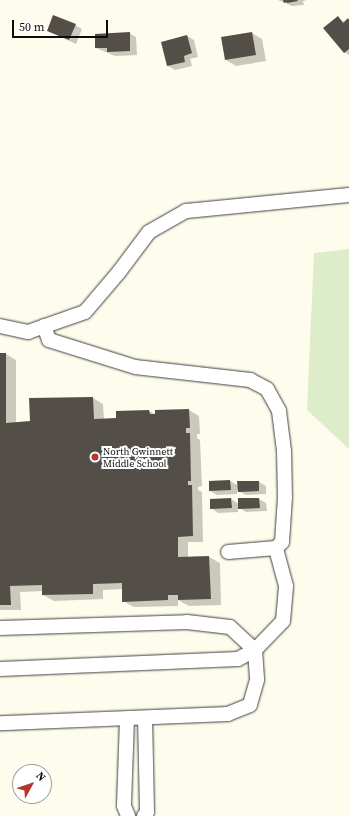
<!DOCTYPE html>
<style>
body{margin:0}
#map{position:relative;width:349px;height:816px;overflow:hidden;background:#fefcec;font-family:"Source Serif 4",serif}
div>[style]{position:absolute}
.pitch>*{inset:0;background:#ddedca}
.shadow>*{inset:0;background:#0003}
.building>*{inset:0;background:#544e49}
.roads{filter:drop-shadow(0 0 1px #3f3f3f) drop-shadow(0 0 1px #3f3f3f)}
.minor>*{height:14px;margin:-7px;padding:0 7px;transform-origin:7px;border-radius:7px;background:#fff}
.dots>*{width:11px;height:11px;translate:-50% -50%;box-sizing:border-box;border:2px solid #fff;border-radius:50%}
span{translate:-50% -50%;white-space:nowrap;text-align:center;line-height:1.15;-webkit-text-stroke:4px #fff;paint-order:stroke}
.poi-label{font-size:10px;color:#0c0c0c}
.left{translate:0 -50%;text-align:left}
.north{position:absolute;left:12px;top:764px;width:40px;height:40px;box-sizing:border-box;background:#fff;border:1px solid #9e9e9e;border-radius:50%;rotate:50deg;font-size:11px;font-weight:700;line-height:16px;text-align:center;color:#0c0c0c}
.north::after{content:'';display:block;margin:auto;width:14px;height:18px;background:#b2372e;clip-path:polygon(50% 0,100% 100%,50% 72%,0 100%)}
.scale{position:absolute;left:12px;top:20px;width:96px;height:18px;box-sizing:border-box;border:2px solid #0c0c0c;border-top:0;padding-left:5px;font-size:12px;line-height:14px;white-space:nowrap;color:#0c0c0c;-webkit-text-stroke:3px #fff;paint-order:stroke}
</style>
<div id="map">
<div class="pitch">
<div style="clip-path:polygon(349px 249px,349px 449px,307px 410px,314px 253px)"></div>
</div>
<div class="shadow">
<div style="clip-path:polygon(278px 0,307px 0,303px 1px,304px 5px,292px 6px)"></div>
<div style="clip-path:polygon(338px 18px,345px 22px,349px 20px,349px 55px,344px 52px)"></div>
<div style="clip-path:polygon(75px 25px,82px 29px,76px 44px,48px 31px)"></div>
<div style="clip-path:polygon(129px 33px,136px 37px,137px 55px,115px 56px,96px 48px)"></div>
<div style="clip-path:polygon(252px 33px,262px 39px,266px 61px,236px 66px,226px 60px)"></div>
<div style="clip-path:polygon(187px 36px,194px 40px,198px 57px,190px 59px,192px 66px,175px 70px,168px 66px)"></div>
<div style="clip-path:polygon(0 354px,6px 354px,16px 360px,16px 423px,31px 422px,93px 398px,103px 404px,104px 420px,117px 419px,149px 411px,156px 415px,189px 410px,199px 416px,200px 434px,197px 434px,197px 438px,200px 440px,202px 486px,198px 487px,198px 490px,202px 492px,203px 542px,188px 542px,188px 557px,209px 557px,220px 563px,221px 605px,189px 606px,178px 600px,178px 606px,134px 607px,123px 601px,123px 589px,103px 590px,103px 599px,54px 601px,43px 595px,43px 591px,20px 592px,21px 610px,0 610px)"></div>
<div style="clip-path:polygon(230px 481px,239px 486px,259px 482px,266px 486px,266px 494px,246px 495px,237px 490px,237px 494px,217px 495px,210px 491px)"></div>
<div style="clip-path:polygon(231px 499px,239px 504px,239px 499px,259px 499px,266px 503px,267px 511px,246px 512px,238px 507px,238px 512px,218px 513px,211px 508px)"></div>
</div>
<div class="building">
<div style="clip-path:polygon(283px 0,297px 0,298px 1px,287px 3px,287px 2px,284px 3px)"></div>
<div style="clip-path:polygon(53px 15px,76px 24px,69px 40px,47px 31px)"></div>
<div style="clip-path:polygon(338px 16px,343px 23px,348px 18px,349px 20px,349px 49px,344px 53px,323px 28px)"></div>
<div style="clip-path:polygon(130px 32px,130px 51px,107px 52px,107px 48px,95px 48px,95px 34px)"></div>
<div style="clip-path:polygon(252px 32px,256px 55px,225px 60px,221px 37px)"></div>
<div style="clip-path:polygon(187px 35px,192px 53px,184px 56px,185px 62px,167px 66px,161px 42px)"></div>
<div style="clip-path:polygon(0 353px,6px 353px,6px 423px,30px 421px,29px 398px,93px 397px,94px 419px,116px 418px,116px 411px,149px 410px,150px 414px,155px 414px,155px 410px,189px 409px,190px 428px,186px 428px,186px 433px,190px 433px,191px 481px,188px 481px,188px 485px,192px 485px,193px 536px,178px 537px,178px 557px,209px 556px,211px 599px,178px 600px,178px 595px,168px 595px,168px 600px,122px 602px,122px 583px,93px 584px,93px 594px,42px 595px,42px 585px,10px 586px,11px 605px,0 605px)"></div>
<div style="clip-path:polygon(230px 480px,231px 490px,209px 491px,209px 481px)"></div>
<div style="clip-path:polygon(237px 481px,259px 481px,259px 491px,238px 492px)"></div>
<div style="clip-path:polygon(231px 498px,232px 508px,210px 509px,210px 499px)"></div>
<div style="clip-path:polygon(238px 498px,259px 498px,260px 508px,238px 509px)"></div>
</div>
<div class="roads">
<div class="minor">
<div style="left:0;top:326px;width:29px;rotate:12deg"></div>
<div style="left:28px;top:332px;width:60px;rotate:-19.3deg"></div>
<div style="left:85px;top:312px;width:52px;rotate:-49.6deg"></div>
<div style="left:119px;top:272px;width:50px;rotate:-53.1deg"></div>
<div style="left:149px;top:232px;width:43px;rotate:-29.6deg"></div>
<div style="left:186px;top:211px;width:164px;rotate:-5.6deg"></div>
<div style="left:44px;top:326px;width:15px;rotate:70deg"></div>
<div style="left:49px;top:340px;width:90px;rotate:17.4deg"></div>
<div style="left:135px;top:367px;width:116px;rotate:6.4deg"></div>
<div style="left:250px;top:380px;width:19px;rotate:28deg"></div>
<div style="left:267px;top:389px;width:25px;rotate:61deg"></div>
<div style="left:279px;top:411px;width:40px;rotate:82.9deg"></div>
<div style="left:284px;top:451px;width:46px;rotate:88.8deg"></div>
<div style="left:285px;top:497px;width:45px;rotate:93.8deg"></div>
<div style="left:282px;top:542px;width:8px;rotate:135deg"></div>
<div style="left:0;top:628px;width:187px;rotate:-1.8deg"></div>
<div style="left:187px;top:622px;width:43px;rotate:6.6deg"></div>
<div style="left:230px;top:627px;width:34px;rotate:43deg"></div>
<div style="left:255px;top:650px;width:30px;rotate:86deg"></div>
<div style="left:257px;top:680px;width:26px;rotate:106deg"></div>
<div style="left:250px;top:705px;width:24px;rotate:158deg"></div>
<div style="left:228px;top:714px;width:228px;rotate:177.7deg"></div>
<div style="left:0;top:669px;width:238px;rotate:-2.4deg"></div>
<div style="left:238px;top:659px;width:19px;rotate:-28deg"></div>
<div style="left:255px;top:650px;width:40px;rotate:-46deg"></div>
<div style="left:283px;top:621px;width:35px;rotate:-85deg"></div>
<div style="left:286px;top:586px;width:39px;rotate:-105deg"></div>
<div style="left:276px;top:548px;width:48px;rotate:175.2deg"></div>
<div style="left:127px;top:719px;width:87px;rotate:92deg"></div>
<div style="left:124px;top:806px;width:11px;rotate:68deg"></div>
<div style="left:144px;top:816px;width:5px;rotate:-53deg"></div>
<div style="left:147px;top:812px;width:94px;rotate:-91.2deg"></div>
</div>
</div>
<div class="dots">
<div style="left:95px;top:457px;background:#b2372e"></div>
</div>
<div class="poi-label">
<span class="left" style="left:103px;top:457px">North Gwinnett<br>Middle School</span>
</div>
<div class="north">N</div>
<div class="scale">50 m</div>
</div>
